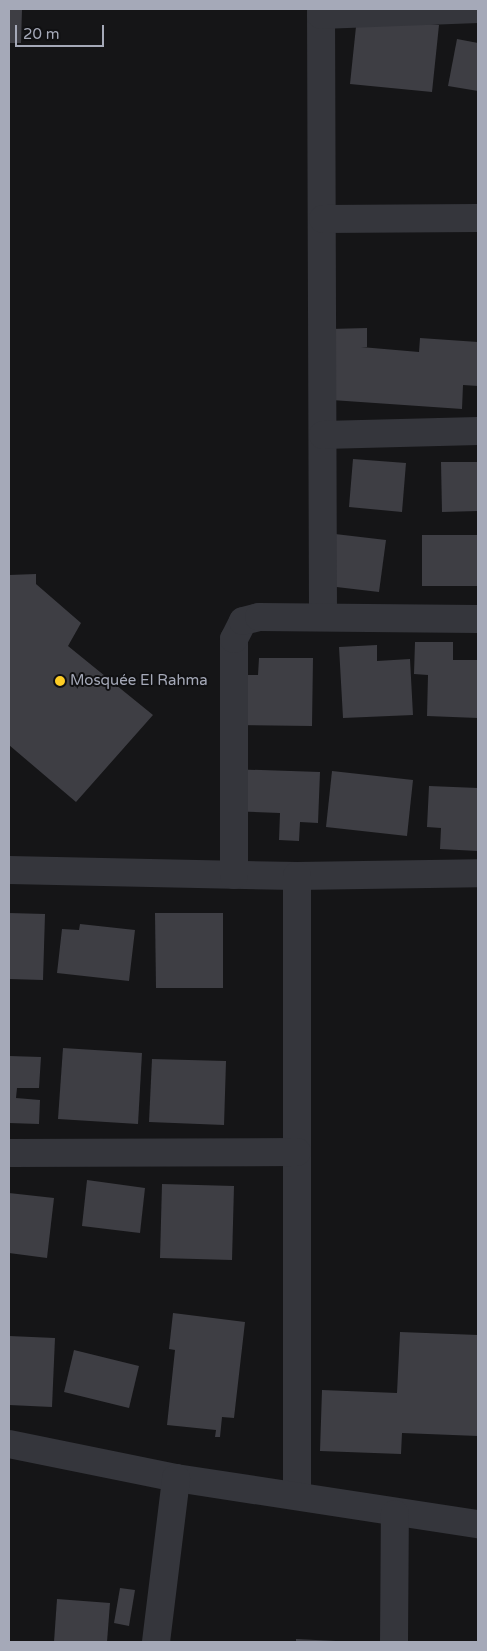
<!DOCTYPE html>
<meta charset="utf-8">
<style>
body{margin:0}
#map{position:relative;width:487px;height:1651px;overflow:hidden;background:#151517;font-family:"Varela Round",sans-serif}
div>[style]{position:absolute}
.building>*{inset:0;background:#3e3e44}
.minor>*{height:28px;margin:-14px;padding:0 14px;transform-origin:14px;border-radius:14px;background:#35363c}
.dots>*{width:14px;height:14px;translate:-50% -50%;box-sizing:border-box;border:2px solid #101012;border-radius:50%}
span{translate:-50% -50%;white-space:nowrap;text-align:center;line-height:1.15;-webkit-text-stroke:4px #101012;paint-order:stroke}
.poi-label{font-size:15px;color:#a5a9b8}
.left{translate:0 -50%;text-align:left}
.frame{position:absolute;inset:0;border:10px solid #a5a9b8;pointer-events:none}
.scale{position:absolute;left:15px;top:25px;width:89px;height:22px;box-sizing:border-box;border:2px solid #a5a9b8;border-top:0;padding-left:6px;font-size:15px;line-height:18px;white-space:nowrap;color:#a5a9b8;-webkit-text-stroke:4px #101012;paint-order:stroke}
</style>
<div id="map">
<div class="building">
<div style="clip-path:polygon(9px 9px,22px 9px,21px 43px,9px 43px)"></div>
<div style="clip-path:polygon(357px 17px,439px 25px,432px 92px,350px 84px)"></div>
<div style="clip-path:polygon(457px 39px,478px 43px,478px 91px,448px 86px)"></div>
<div style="clip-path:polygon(367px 328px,367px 347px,361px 347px,419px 352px,420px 338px,478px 342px,478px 386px,463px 385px,462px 409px,317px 399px,330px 329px)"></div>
<div style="clip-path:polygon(353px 459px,406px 463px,402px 512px,349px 507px)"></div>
<div style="clip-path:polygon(441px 462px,478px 462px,478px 511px,442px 512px)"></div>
<div style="clip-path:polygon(335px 534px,386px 540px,379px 592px,328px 586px)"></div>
<div style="clip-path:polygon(422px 535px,478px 535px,478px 586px,422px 586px)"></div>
<div style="clip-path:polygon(36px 574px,36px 584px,81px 623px,68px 646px,153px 715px,76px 802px,9px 745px,9px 575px)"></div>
<div style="clip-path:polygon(415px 642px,453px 642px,453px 660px,478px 660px,478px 718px,427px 716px,428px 675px,414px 674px)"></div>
<div style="clip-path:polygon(377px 645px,377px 661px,410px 659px,413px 715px,343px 718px,339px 647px)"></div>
<div style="clip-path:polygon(259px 658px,313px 658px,312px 726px,230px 725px,231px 675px,258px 675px)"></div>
<div style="clip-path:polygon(227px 769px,320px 772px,318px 823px,300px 822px,299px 841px,279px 840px,280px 813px,226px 811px)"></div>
<div style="clip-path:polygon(332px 771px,413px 780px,407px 836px,326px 827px)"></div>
<div style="clip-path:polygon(429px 786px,478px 788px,478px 851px,440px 849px,441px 828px,427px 827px)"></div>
<div style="clip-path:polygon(9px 913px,45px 914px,43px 980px,9px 979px)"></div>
<div style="clip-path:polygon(155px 913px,223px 913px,223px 988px,156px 988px)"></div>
<div style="clip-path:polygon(80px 924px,135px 930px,129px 981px,57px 973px,62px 929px,79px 930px)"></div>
<div style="clip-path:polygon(63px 1048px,142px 1053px,138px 1124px,58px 1119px)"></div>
<div style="clip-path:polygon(9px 1056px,41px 1057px,39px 1088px,17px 1088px,16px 1098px,40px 1100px,39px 1124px,9px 1123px)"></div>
<div style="clip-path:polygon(152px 1059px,226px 1061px,224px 1125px,149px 1122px)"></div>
<div style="clip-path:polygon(87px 1180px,145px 1188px,140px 1233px,82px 1226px)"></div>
<div style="clip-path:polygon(162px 1184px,234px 1186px,232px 1260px,160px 1258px)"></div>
<div style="clip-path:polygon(9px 1193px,54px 1198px,47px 1258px,9px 1253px)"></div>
<div style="clip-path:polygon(173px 1313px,245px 1322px,234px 1418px,222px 1417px,220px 1437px,215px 1437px,216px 1430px,167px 1425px,175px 1350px,169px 1349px)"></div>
<div style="clip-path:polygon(400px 1332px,478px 1335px,478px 1436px,402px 1433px,401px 1454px,320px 1451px,322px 1390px,397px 1393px)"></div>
<div style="clip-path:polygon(9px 1336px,55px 1338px,52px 1407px,9px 1405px)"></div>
<div style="clip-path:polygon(74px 1350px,139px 1366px,129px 1408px,64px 1392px)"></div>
<div style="clip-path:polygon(120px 1588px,135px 1590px,129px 1626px,114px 1623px)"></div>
<div style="clip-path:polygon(57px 1599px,110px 1603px,107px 1642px,54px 1642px)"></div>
<div style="clip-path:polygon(296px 1639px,336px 1641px,336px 1642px,296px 1642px)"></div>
</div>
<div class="minor">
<div style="left:321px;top:9px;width:608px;rotate:89.81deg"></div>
<div style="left:321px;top:15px;width:157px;rotate:-2.2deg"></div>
<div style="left:323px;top:219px;width:155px;rotate:-0.4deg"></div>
<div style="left:323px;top:435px;width:155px;rotate:-1.5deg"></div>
<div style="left:9px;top:870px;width:288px;rotate:1.2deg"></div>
<div style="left:297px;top:876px;width:181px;rotate:-0.9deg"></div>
<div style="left:234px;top:875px;width:236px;rotate:-90deg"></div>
<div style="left:234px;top:639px;width:20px;rotate:-63deg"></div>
<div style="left:243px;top:621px;width:16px;rotate:-14deg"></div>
<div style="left:259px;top:617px;width:219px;rotate:0.5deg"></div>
<div style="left:297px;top:876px;width:619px;rotate:90deg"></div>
<div style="left:9px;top:1153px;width:288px;rotate:-0.2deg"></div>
<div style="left:9px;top:1444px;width:170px;rotate:11.5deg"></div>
<div style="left:176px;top:1478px;width:305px;rotate:8.7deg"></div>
<div style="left:156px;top:1642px;width:165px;rotate:-83deg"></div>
<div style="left:394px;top:1642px;width:128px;rotate:-89.6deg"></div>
</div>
<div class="dots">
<div style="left:60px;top:681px;background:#fecd25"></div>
</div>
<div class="poi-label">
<span class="left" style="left:70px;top:681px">Mosquée El Rahma</span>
</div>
<div class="frame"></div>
<div class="scale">20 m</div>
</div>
